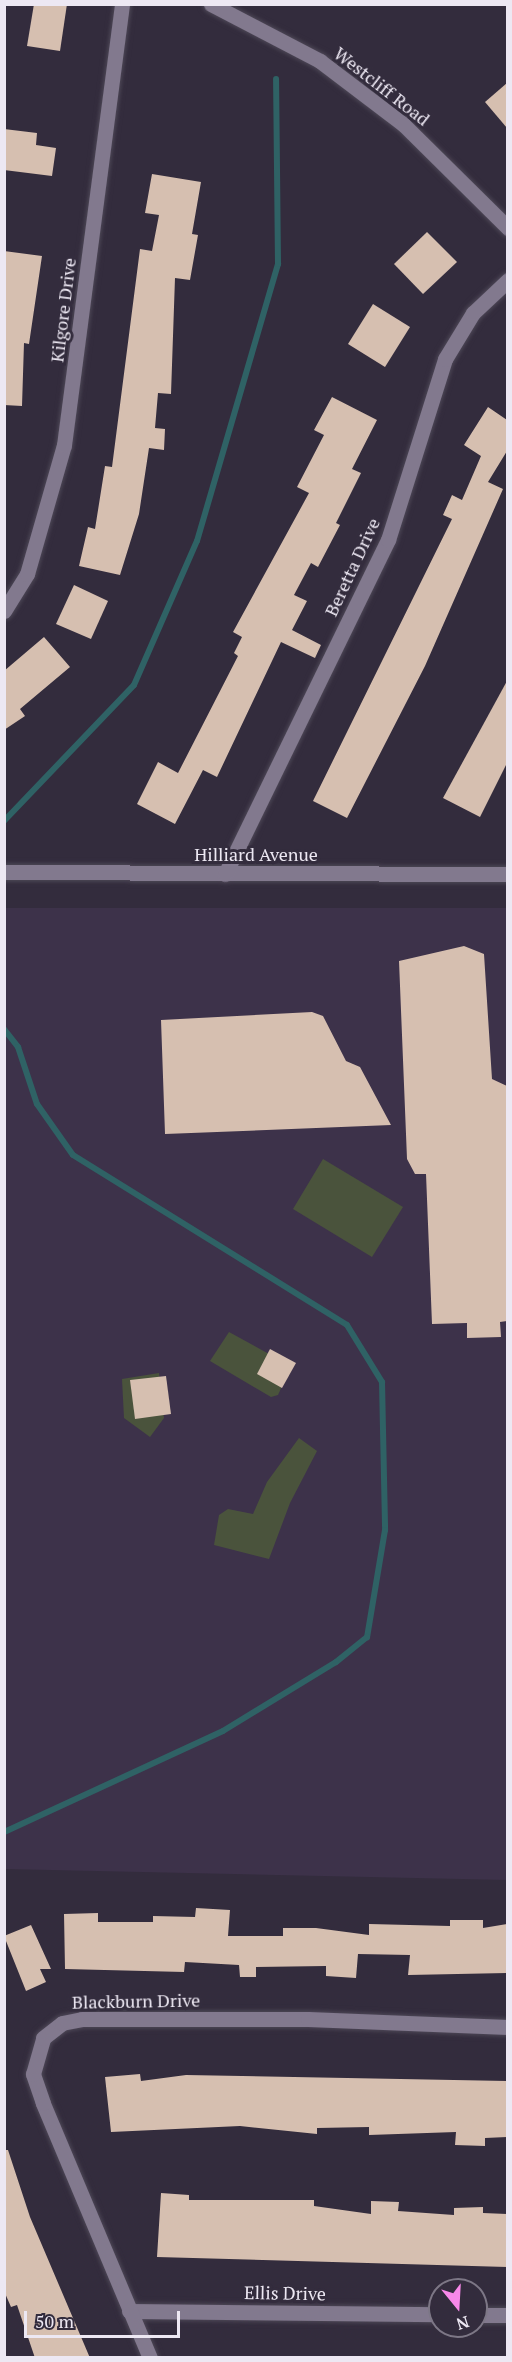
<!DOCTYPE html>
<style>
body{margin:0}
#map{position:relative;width:512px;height:2362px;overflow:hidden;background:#332c3d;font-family:"PT Serif",serif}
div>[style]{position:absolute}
.built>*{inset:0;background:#3d324a}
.green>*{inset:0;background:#4a533c}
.stream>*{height:6px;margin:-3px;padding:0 3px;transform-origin:3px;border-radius:3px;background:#2f6265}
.building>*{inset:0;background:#d6bfb0}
.roads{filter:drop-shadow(0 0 2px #4d4756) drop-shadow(0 0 2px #4d4756)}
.street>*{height:15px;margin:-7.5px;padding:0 7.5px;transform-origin:7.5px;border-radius:7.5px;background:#82798e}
.secondary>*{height:15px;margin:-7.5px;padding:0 7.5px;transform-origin:7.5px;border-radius:7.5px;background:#82798e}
span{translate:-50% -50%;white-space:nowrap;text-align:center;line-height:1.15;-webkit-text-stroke:6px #332c3d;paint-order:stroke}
.street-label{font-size:18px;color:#ede8f3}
.frame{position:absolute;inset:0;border:6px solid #ede8f3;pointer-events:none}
.north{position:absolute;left:428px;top:2278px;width:60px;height:60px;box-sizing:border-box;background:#332c3d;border:2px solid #7d7786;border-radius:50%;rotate:162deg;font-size:16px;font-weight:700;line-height:24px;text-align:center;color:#ede8f3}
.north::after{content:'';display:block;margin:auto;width:21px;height:27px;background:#f888e9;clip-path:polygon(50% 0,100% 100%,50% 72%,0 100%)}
.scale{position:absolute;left:24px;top:2311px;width:156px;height:27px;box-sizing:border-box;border:3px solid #ede8f3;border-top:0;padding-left:8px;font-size:18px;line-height:21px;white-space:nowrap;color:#ede8f3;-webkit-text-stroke:4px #332c3d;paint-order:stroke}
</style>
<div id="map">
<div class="built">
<div style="clip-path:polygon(5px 908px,507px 908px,507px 1880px,5px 1869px)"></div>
</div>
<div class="green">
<div style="clip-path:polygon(323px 1159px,403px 1207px,372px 1257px,293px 1209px)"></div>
<div style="clip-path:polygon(229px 1332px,291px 1366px,278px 1395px,271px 1397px,210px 1361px)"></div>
<div style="clip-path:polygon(159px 1373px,164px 1418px,150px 1437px,124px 1418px,122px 1379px)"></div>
<div style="clip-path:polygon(299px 1438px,317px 1451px,290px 1503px,269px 1559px,214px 1545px,219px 1515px,228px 1509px,253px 1514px,267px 1482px)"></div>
</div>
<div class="stream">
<div style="left:4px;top:821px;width:188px;rotate:-46.3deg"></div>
<div style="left:134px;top:685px;width:157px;rotate:-66.4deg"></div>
<div style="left:197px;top:541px;width:289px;rotate:-73.7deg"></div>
<div style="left:278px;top:264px;width:185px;rotate:-90.6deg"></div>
<div style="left:4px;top:1029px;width:23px;rotate:52deg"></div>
<div style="left:18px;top:1047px;width:60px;rotate:71.6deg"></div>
<div style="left:37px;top:1104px;width:62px;rotate:54.8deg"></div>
<div style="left:73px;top:1155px;width:322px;rotate:31.8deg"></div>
<div style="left:347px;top:1325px;width:67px;rotate:58.4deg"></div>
<div style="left:382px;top:1382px;width:148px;rotate:88.8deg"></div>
<div style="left:385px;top:1530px;width:109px;rotate:99.5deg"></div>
<div style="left:367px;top:1637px;width:40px;rotate:141deg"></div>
<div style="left:336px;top:1662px;width:132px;rotate:148.6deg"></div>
<div style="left:223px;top:1731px;width:241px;rotate:155.2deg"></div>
</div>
<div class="building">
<div style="clip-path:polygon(34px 4px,67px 4px,60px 51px,27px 46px)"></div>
<div style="clip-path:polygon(507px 83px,507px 128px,485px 102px)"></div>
<div style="clip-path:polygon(4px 129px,37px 133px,36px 145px,56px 148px,52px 176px,4px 170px)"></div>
<div style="clip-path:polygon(152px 174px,201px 182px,192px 234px,198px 235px,190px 280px,175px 278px,171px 394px,158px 393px,155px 428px,165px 429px,164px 450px,149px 448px,139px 514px,120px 575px,79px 566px,88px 527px,95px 529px,105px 466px,112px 467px,140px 249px,152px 251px,159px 215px,145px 213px)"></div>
<div style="clip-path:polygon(427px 232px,457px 262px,423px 294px,394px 264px)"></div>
<div style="clip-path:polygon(4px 251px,42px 256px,29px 344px,24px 343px,22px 406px,4px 405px)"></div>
<div style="clip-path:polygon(373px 304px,410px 327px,385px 367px,348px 344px)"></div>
<div style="clip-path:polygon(332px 397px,377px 420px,352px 469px,361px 473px,336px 523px,340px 525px,318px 567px,311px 563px,294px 595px,307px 601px,292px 630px,321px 645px,315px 658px,281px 642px,217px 777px,203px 770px,175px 824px,137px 804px,158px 762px,178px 773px,238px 656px,234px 653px,242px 637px,233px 632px,309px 493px,297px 487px,324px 435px,314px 430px)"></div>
<div style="clip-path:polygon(488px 407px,507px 420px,507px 451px,488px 482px,503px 489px,425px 666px,347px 818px,313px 801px,452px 519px,443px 515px,452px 495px,462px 500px,481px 456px,464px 445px)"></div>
<div style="clip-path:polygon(74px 585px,108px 601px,91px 639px,56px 624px)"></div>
<div style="clip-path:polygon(44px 637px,70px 667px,20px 709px,25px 716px,4px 730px,4px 671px)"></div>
<div style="clip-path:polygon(507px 681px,507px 763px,480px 817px,443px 798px)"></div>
<div style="clip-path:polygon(464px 946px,484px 954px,492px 1079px,507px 1086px,507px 1321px,500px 1322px,501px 1337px,467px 1338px,467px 1323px,432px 1324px,426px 1174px,415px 1174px,407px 1159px,399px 961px)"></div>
<div style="clip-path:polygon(312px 1012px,323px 1016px,346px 1061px,360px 1067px,391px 1125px,165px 1134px,161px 1020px)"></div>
<div style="clip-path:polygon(270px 1349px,296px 1363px,282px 1388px,257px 1374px)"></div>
<div style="clip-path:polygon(166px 1376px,171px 1414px,135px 1419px,130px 1380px)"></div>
<div style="clip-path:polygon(196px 1908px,230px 1910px,228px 1936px,283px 1936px,283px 1928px,316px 1928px,369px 1935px,369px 1924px,450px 1926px,450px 1920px,483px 1920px,483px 1928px,507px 1924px,507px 1973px,408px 1975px,410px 1955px,358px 1954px,356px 1978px,326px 1976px,326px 1966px,256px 1967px,256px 1977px,240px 1977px,239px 1965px,185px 1962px,184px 1972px,65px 1969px,64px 1914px,98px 1913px,98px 1922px,153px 1922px,153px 1916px,195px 1917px)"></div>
<div style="clip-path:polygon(31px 1925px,51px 1969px,40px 1969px,46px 1982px,26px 1991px,4px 1936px)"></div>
<div style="clip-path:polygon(140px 2074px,141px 2081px,186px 2075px,507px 2081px,507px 2137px,485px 2138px,485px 2146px,455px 2145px,456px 2132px,369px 2135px,369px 2127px,317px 2128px,317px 2134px,240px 2126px,111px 2132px,105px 2077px)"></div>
<div style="clip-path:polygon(4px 2150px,8px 2150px,30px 2217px,90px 2358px,35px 2358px,17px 2305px,11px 2307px,4px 2291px)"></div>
<div style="clip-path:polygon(161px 2193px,189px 2195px,189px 2200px,314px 2200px,314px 2206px,371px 2214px,371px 2201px,399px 2202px,398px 2211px,454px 2215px,454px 2208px,483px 2207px,483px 2213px,507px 2214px,507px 2267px,157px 2257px)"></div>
</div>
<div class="roads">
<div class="street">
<div style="left:4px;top:611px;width:44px;rotate:-58.1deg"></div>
<div style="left:27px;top:574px;width:134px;rotate:-74deg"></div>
<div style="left:64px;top:445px;width:445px;rotate:-82.5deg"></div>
<div style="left:4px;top:872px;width:504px;rotate:0.23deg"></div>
<div style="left:225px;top:874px;width:372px;rotate:-64deg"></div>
<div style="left:388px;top:540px;width:190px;rotate:-72.5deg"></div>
<div style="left:445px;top:359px;width:54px;rotate:-58.7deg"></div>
<div style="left:473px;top:313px;width:48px;rotate:-43.3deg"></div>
<div style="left:129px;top:2311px;width:311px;rotate:0.6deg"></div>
<div style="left:476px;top:2315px;width:32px"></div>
<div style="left:150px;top:2358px;width:277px;rotate:-112.8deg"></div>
<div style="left:43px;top:2103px;width:31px;rotate:-109deg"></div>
<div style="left:33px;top:2074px;width:37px;rotate:-74deg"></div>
<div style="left:43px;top:2038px;width:24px;rotate:-38deg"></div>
<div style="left:62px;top:2023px;width:20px;rotate:-11deg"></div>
<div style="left:82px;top:2019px;width:226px"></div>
<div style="left:308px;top:2019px;width:200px;rotate:2.3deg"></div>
</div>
<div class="secondary">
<div style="left:211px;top:4px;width:123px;rotate:27.6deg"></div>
<div style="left:320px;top:61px;width:104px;rotate:37.2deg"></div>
<div style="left:403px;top:124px;width:148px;rotate:44.7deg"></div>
</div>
</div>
<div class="street-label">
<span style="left:382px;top:86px;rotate:38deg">Westcliff Road</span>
<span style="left:63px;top:310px;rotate:-83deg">Kilgore Drive</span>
<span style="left:352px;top:567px;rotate:-65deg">Beretta Drive</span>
<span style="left:256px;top:854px">Hilliard Avenue</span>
<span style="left:136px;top:2001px;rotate:-1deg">Blackburn Drive</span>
<span style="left:285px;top:2293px;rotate:1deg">Ellis Drive</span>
</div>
<div class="frame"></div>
<div class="north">N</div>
<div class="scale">50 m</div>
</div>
